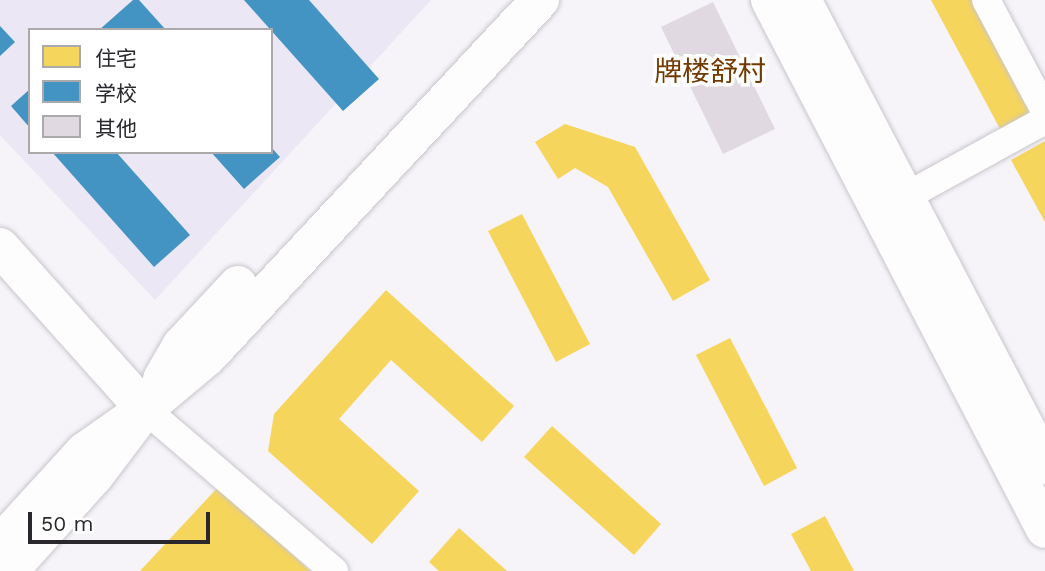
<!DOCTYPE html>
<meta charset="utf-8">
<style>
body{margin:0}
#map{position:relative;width:1045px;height:571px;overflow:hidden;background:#f6f3f9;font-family:"Work Sans","Noto Sans SC",sans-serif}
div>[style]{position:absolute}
.built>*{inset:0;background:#ece7f4}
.homes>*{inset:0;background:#f6d55c}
.schools>*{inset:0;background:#4393c3}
.building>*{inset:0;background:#e1d9e1}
.roads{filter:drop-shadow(0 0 2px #c8c6cb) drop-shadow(0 0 2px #c8c6cb)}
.street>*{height:28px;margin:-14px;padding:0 14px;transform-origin:14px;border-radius:14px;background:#fefdfe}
.secondary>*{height:38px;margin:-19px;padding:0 19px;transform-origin:19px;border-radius:19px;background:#fefdfe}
span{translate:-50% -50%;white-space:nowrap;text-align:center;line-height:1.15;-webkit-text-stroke:7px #fff;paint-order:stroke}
.quarter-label{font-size:28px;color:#723a00}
.legend{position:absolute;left:28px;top:28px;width:245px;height:126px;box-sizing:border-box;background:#fff;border:2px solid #aaa9ab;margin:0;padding:9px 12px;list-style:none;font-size:21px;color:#2a282d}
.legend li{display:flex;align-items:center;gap:14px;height:35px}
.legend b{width:35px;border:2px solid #aaa9ab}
.scale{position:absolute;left:28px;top:512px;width:182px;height:32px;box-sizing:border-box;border:4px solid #2a282d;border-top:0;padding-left:9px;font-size:21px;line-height:24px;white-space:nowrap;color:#2a282d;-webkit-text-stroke:5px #fff;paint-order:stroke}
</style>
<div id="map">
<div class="built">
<div style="clip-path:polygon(evenodd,0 0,431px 0,155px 300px,0 135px,0 0,30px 30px,271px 30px,271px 152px,30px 152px,30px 30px)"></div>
</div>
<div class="homes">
<div style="clip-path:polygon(931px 0,986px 0,1045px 120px,1006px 140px)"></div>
<div style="clip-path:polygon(565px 124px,635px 147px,710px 280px,673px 301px,608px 187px,575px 168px,558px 179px,535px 142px)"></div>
<div style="clip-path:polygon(1045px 141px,1045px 222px,1011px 160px)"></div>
<div style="clip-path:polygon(522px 214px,590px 344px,556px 362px,488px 231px)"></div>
<div style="clip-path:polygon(386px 290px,514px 406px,482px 442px,391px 360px,339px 419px,419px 491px,372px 544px,268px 451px,274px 414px)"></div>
<div style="clip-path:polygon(730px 338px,797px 468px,764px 486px,696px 355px)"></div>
<div style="clip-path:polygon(552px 426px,661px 524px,634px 555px,524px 457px)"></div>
<div style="clip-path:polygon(219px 486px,310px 571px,140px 571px)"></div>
<div style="clip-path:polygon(825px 516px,854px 571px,811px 571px,791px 534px)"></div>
<div style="clip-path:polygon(459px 528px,507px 571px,439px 571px,429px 562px)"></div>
</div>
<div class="schools">
<div style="clip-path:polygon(133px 0,139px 0,166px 30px,99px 30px)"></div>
<div style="clip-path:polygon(244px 0,309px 0,379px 79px,343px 111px)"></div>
<div style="clip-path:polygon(0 26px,15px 42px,0 56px)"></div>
<div style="clip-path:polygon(30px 89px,30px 128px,11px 106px)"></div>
<div style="clip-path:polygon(271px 147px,280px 157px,244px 189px,211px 152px,271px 152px)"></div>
<div style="clip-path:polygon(52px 152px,116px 152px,190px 235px,154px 267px)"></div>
</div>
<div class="building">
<div style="clip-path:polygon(713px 2px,775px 129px,723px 154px,661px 27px)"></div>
</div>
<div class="roads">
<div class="street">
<div style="left:986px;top:0;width:126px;rotate:62deg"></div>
<div style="left:905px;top:197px;width:160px;rotate:-28.8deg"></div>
<div style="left:145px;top:409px;width:249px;rotate:40.6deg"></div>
</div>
<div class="secondary">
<div style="left:770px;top:0;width:596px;rotate:62.53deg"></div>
<div style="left:802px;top:0;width:525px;rotate:62.41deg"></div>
<div style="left:0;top:247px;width:217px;rotate:48.2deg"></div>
<div style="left:162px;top:379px;width:39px;rotate:-60deg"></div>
<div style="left:182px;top:345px;width:82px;rotate:-47deg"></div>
<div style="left:145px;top:409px;width:82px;rotate:-40.1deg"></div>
<div style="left:208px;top:356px;width:487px;rotate:-47deg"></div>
<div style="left:0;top:544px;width:125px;rotate:-47.6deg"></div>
<div style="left:84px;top:452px;width:75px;rotate:-35.2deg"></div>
<div style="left:145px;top:409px;width:83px;rotate:127.1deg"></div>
<div style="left:95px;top:475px;width:129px;rotate:131.9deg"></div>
</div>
</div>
<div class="quarter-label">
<span style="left:710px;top:72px">牌楼舒村</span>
</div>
<ul class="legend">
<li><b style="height:19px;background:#f6d55c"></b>住宅</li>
<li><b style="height:19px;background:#4393c3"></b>学校</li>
<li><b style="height:19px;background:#e1d9e1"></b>其他</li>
</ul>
<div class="scale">50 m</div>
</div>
